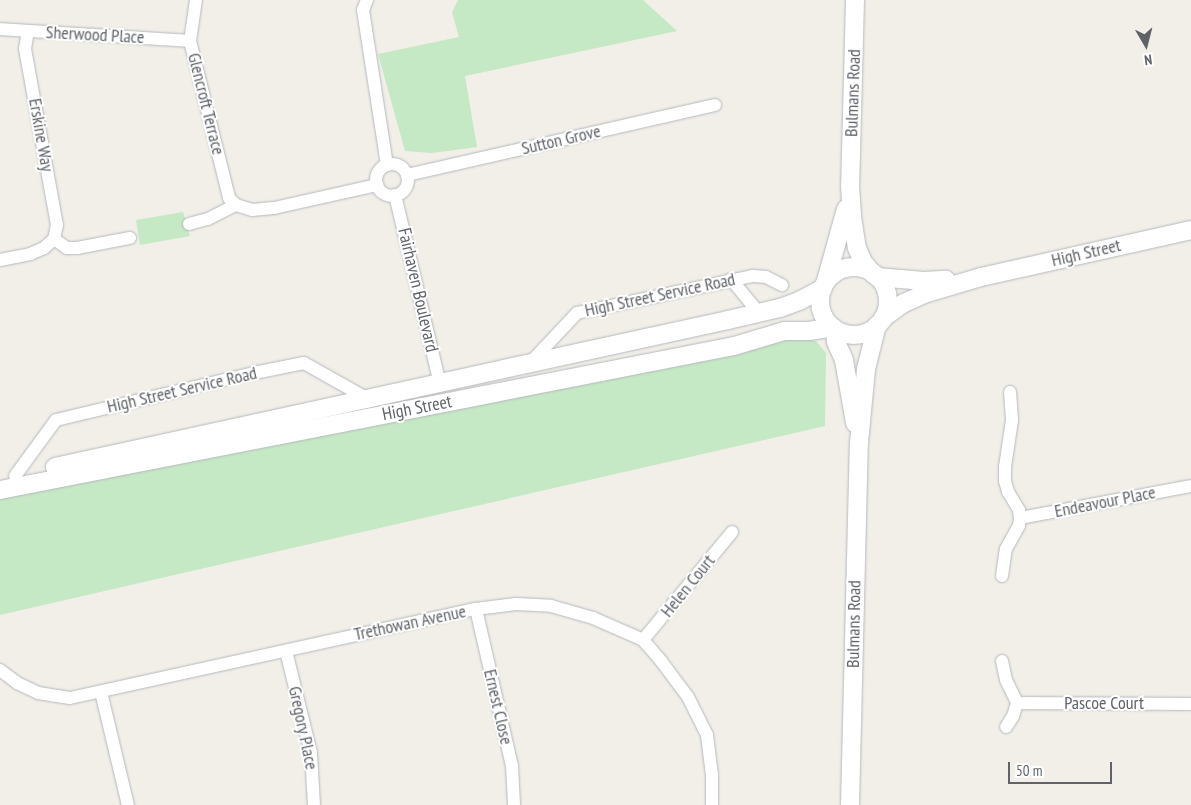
<!DOCTYPE html>
<style>
body{margin:0}
#map{position:relative;width:1191px;height:805px;overflow:hidden;background:#f1efe8;font-family:"PT Sans Narrow",sans-serif}
div>[style]{position:absolute}
.green>*{inset:0;background:#c5e8c5}
.roads{filter:drop-shadow(0 0 1px #b5b8bc) drop-shadow(0 0 1px #b5b8bc)}
.street>*{height:12px;margin:-6px;padding:0 6px;transform-origin:6px;border-radius:6px;background:#fff}
.street>.ring{margin:-6px;padding:0;box-sizing:content-box;background:none;border:12px solid #fff;border-radius:50%}
.secondary>*{height:18px;margin:-9px;padding:0 9px;transform-origin:9px;border-radius:9px;background:#fff}
.secondary>.ring{margin:-9px;padding:0;box-sizing:content-box;background:none;border:18px solid #fff;border-radius:50%}
span{translate:-50% -50%;white-space:nowrap;text-align:center;line-height:1.15;-webkit-text-stroke:4px #fff;paint-order:stroke}
.street-label{font-size:18px;color:#5f6368}
.north{position:absolute;left:1121px;top:20px;width:50px;height:50px;-webkit-text-stroke:4px #fff;paint-order:stroke;rotate:172deg;font-size:14px;font-weight:700;line-height:20px;text-align:center;color:#5f6368}
.north::after{content:'';display:block;margin:auto;width:18px;height:22px;background:#5f6368;clip-path:polygon(50% 0,100% 100%,50% 72%,0 100%)}
.scale{position:absolute;left:1008px;top:762px;width:104px;height:22px;box-sizing:border-box;border:2px solid #5f6368;border-top:0;padding-left:6px;font-size:15px;line-height:18px;white-space:nowrap;color:#5f6368;-webkit-text-stroke:4px #fff;paint-order:stroke}
</style>
<div id="map">
<div class="green">
<div style="clip-path:polygon(458px 0,643px 0,677px 31px,465px 76px,477px 147px,432px 153px,405px 151px,378px 54px,459px 37px,452px 12px)"></div>
<div style="clip-path:polygon(183px 212px,190px 236px,140px 245px,136px 220px)"></div>
<div style="clip-path:polygon(796px 337px,816px 341px,826px 353px,825px 426px,0 615px,0 499px)"></div>
</div>
<div class="roads">
<div class="street">
<div style="left:196px;top:0;width:41px;rotate:98.3deg"></div>
<div style="left:190px;top:41px;width:162px;rotate:76deg"></div>
<div style="left:229px;top:198px;width:10px;rotate:45deg"></div>
<div style="left:236px;top:205px;width:17px;rotate:17deg"></div>
<div style="left:252px;top:210px;width:22px;rotate:-5deg"></div>
<div style="left:274px;top:208px;width:106px;rotate:-12.6deg"></div>
<div style="left:367px;top:0;width:11px;rotate:112deg"></div>
<div style="left:363px;top:10px;width:157px;rotate:81.2deg"></div>
<div style="left:0;top:29px;width:190px;rotate:3.6deg"></div>
<div class="ring" style="left:376px;top:164px;width:20px;height:20px"></div>
<div style="left:407px;top:175px;width:316px;rotate:-12.8deg"></div>
<div style="left:395px;top:195px;width:194px;rotate:76.6deg"></div>
<div style="left:189px;top:224px;width:20px;rotate:-15deg"></div>
<div style="left:208px;top:219px;width:31px;rotate:-27deg"></div>
<div style="left:54px;top:239px;width:16px;rotate:35deg"></div>
<div style="left:67px;top:248px;width:10px"></div>
<div style="left:77px;top:248px;width:54px;rotate:-10.7deg"></div>
<div style="left:0;top:260px;width:31px;rotate:-11deg"></div>
<div style="left:30px;top:254px;width:15px;rotate:-23deg"></div>
<div style="left:44px;top:248px;width:13px;rotate:-42deg"></div>
<div style="left:54px;top:239px;width:14px;rotate:-78deg"></div>
<div style="left:57px;top:225px;width:179px;rotate:-100.3deg"></div>
<div style="left:25px;top:49px;width:18px;rotate:-81deg"></div>
<div style="left:731px;top:279px;width:44px;rotate:50.5deg"></div>
<div style="left:530px;top:363px;width:69px;rotate:-46.8deg"></div>
<div style="left:577px;top:313px;width:180px;rotate:-11.9deg"></div>
<div style="left:753px;top:276px;width:13px;rotate:4deg"></div>
<div style="left:766px;top:277px;width:18px;rotate:27deg"></div>
<div style="left:15px;top:476px;width:69px;rotate:-53.8deg"></div>
<div style="left:56px;top:420px;width:204px;rotate:-13.4deg"></div>
<div style="left:254px;top:373px;width:51px;rotate:-11.3deg"></div>
<div style="left:304px;top:363px;width:73px;rotate:29.4deg"></div>
<div style="left:1020px;top:518px;width:174px;rotate:-10.6deg"></div>
<div style="left:1002px;top:576px;width:27px;rotate:-82deg"></div>
<div style="left:1006px;top:549px;width:26px;rotate:-61deg"></div>
<div style="left:1019px;top:526px;width:8px;rotate:-83deg"></div>
<div style="left:1020px;top:518px;width:8px;rotate:-97deg"></div>
<div style="left:1019px;top:510px;width:21px;rotate:-121deg"></div>
<div style="left:1008px;top:492px;width:11px;rotate:-105deg"></div>
<div style="left:1005px;top:481px;width:14px;rotate:-90deg"></div>
<div style="left:1005px;top:467px;width:48px;rotate:-81.5deg"></div>
<div style="left:1012px;top:420px;width:28px;rotate:-94deg"></div>
<div style="left:476px;top:609px;width:161px;rotate:77.1deg"></div>
<div style="left:512px;top:766px;width:39px;rotate:87deg"></div>
<div style="left:643px;top:640px;width:140px;rotate:-50.5deg"></div>
<div style="left:286px;top:651px;width:105px;rotate:76.2deg"></div>
<div style="left:311px;top:753px;width:52px;rotate:86.7deg"></div>
<div style="left:1002px;top:661px;width:19px;rotate:78deg"></div>
<div style="left:1006px;top:680px;width:25px;rotate:64deg"></div>
<div style="left:1017px;top:703px;width:14px;rotate:107deg"></div>
<div style="left:1013px;top:716px;width:13px;rotate:122deg"></div>
<div style="left:0;top:670px;width:21px;rotate:37deg"></div>
<div style="left:17px;top:683px;width:23px;rotate:25deg"></div>
<div style="left:38px;top:693px;width:32px;rotate:9deg"></div>
<div style="left:70px;top:698px;width:416px;rotate:-12.4deg"></div>
<div style="left:476px;top:609px;width:40px;rotate:-7.1deg"></div>
<div style="left:516px;top:604px;width:35px;rotate:3deg"></div>
<div style="left:551px;top:606px;width:44px;rotate:15.9deg"></div>
<div style="left:593px;top:618px;width:55px;rotate:23.7deg"></div>
<div style="left:643px;top:640px;width:28px;rotate:49deg"></div>
<div style="left:661px;top:661px;width:45px;rotate:53.1deg"></div>
<div style="left:688px;top:697px;width:42px;rotate:63.4deg"></div>
<div style="left:707px;top:735px;width:39px;rotate:83deg"></div>
<div style="left:712px;top:774px;width:31px;rotate:90deg"></div>
<div style="left:101px;top:692px;width:116px;rotate:76.6deg"></div>
<div style="left:1017px;top:703px;width:174px;rotate:0.3deg"></div>
</div>
<div class="secondary">
<div style="left:855px;top:0;width:186px;rotate:91.5deg"></div>
<div style="left:850px;top:186px;width:31px;rotate:86deg"></div>
<div style="left:852px;top:217px;width:31px;rotate:81deg"></div>
<div style="left:857px;top:248px;width:15px;rotate:67deg"></div>
<div style="left:863px;top:262px;width:16px;rotate:50deg"></div>
<div class="ring" style="left:820px;top:267px;width:50px;height:50px"></div>
<div style="left:877px;top:277px;width:47px;rotate:4.9deg"></div>
<div style="left:924px;top:281px;width:22px;rotate:-3deg"></div>
<div style="left:826px;top:281px;width:75px;rotate:-74.5deg"></div>
<div style="left:883px;top:318px;width:26px;rotate:-36deg"></div>
<div style="left:904px;top:303px;width:22px;rotate:-24deg"></div>
<div style="left:924px;top:294px;width:59px;rotate:-16.6deg"></div>
<div style="left:981px;top:277px;width:215px;rotate:-12.6deg"></div>
<div style="left:835px;top:330px;width:12px;rotate:85deg"></div>
<div style="left:836px;top:342px;width:20px;rotate:66deg"></div>
<div style="left:844px;top:360px;width:64px;rotate:80.1deg"></div>
<div style="left:55px;top:467px;width:689px;rotate:-12.32deg"></div>
<div style="left:728px;top:320px;width:53px;rotate:-13deg"></div>
<div style="left:780px;top:308px;width:20px;rotate:-20deg"></div>
<div style="left:799px;top:301px;width:27px;rotate:-28deg"></div>
<div style="left:0;top:490px;width:748px;rotate:-11.1deg"></div>
<div style="left:734px;top:346px;width:52px;rotate:-16.7deg"></div>
<div style="left:784px;top:331px;width:25px"></div>
<div style="left:809px;top:331px;width:24px;rotate:-9deg"></div>
<div style="left:850px;top:805px;width:362px;rotate:-88.6deg"></div>
<div style="left:859px;top:443px;width:74px;rotate:-84.6deg"></div>
<div style="left:866px;top:369px;width:45px;rotate:-76deg"></div>
</div>
</div>
<div class="street-label">
<span style="left:95px;top:35px;rotate:3deg">Sherwood Place</span>
<span style="left:853px;top:93px;rotate:-88deg">Bulmans Road</span>
<span style="left:206px;top:104px;rotate:76deg">Glencroft Terrace</span>
<span style="left:41px;top:135px;rotate:80deg">Erskine Way</span>
<span style="left:561px;top:140px;rotate:-13deg">Sutton Grove</span>
<span style="left:1086px;top:253px;rotate:-13deg">High Street</span>
<span style="left:418px;top:290px;rotate:77deg">Fairhaven Boulevard</span>
<span style="left:660px;top:295px;rotate:-12deg">High Street Service Road</span>
<span style="left:182px;top:390px;rotate:-13deg">High Street Service Road</span>
<span style="left:417px;top:408px;rotate:-11deg">High Street</span>
<span style="left:1105px;top:502px;rotate:-11deg">Endeavour Place</span>
<span style="left:688px;top:586px;rotate:-51deg">Helen Court</span>
<span style="left:410px;top:623px;rotate:-12deg">Trethowan Avenue</span>
<span style="left:854px;top:624px;rotate:-89deg">Bulmans Road</span>
<span style="left:1104px;top:703px">Pascoe Court</span>
<span style="left:498px;top:707px;rotate:77deg">Ernest Close</span>
<span style="left:303px;top:728px;rotate:78deg">Gregory Place</span>
</div>
<div class="north">N</div>
<div class="scale">50 m</div>
</div>
